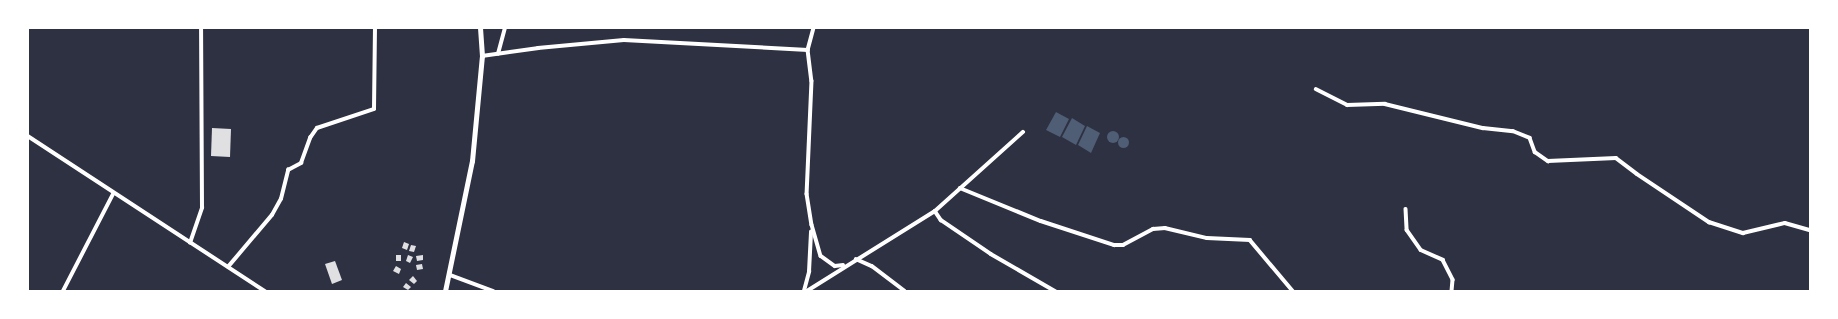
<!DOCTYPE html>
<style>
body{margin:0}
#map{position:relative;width:1838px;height:319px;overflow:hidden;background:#2d3142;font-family:"Zilla Slab",serif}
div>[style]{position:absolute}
.water>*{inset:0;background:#4f5d75}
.round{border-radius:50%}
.building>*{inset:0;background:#e0e0e3}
.minor>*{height:3.5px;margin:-1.75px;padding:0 1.75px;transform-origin:1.75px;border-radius:1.75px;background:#fff}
.secondary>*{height:5px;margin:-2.5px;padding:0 2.5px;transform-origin:2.5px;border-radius:2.5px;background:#fff}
span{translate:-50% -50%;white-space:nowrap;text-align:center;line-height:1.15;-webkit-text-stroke:4px #fff;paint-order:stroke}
.frame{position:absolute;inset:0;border:29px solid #fff;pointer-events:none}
</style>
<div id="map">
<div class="water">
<div style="clip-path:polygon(1056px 112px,1069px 119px,1060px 137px,1046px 130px)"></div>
<div style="clip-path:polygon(1072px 118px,1085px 126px,1076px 145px,1062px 137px)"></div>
<div style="clip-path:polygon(1087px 126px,1100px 133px,1091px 153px,1078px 145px)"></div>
<div class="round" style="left:1107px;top:131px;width:12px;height:12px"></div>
<div class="round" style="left:1117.5px;top:136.5px;width:11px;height:11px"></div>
</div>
<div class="building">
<div style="clip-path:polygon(212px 128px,231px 129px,230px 157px,211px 156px)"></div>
<div style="clip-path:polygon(404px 242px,409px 244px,407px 250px,402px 248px)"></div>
<div style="clip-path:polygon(411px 245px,416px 246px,414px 252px,409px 251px)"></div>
<div style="clip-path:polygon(396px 255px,401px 255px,401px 261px,396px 261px)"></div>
<div style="clip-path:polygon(408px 255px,413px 257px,410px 263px,406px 261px)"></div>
<div style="clip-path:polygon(423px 255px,423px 260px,417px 261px,416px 256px)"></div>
<div style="clip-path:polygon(335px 261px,342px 280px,332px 284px,325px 264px)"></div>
<div style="clip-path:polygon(422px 264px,423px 269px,417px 270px,416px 265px)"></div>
<div style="clip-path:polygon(396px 266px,401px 269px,399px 274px,393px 271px)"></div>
<div style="clip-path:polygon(413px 276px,417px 281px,414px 284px,409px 280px)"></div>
<div style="clip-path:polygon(406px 283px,411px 287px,408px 290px,403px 287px)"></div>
</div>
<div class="minor">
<div style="left:814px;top:28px;width:23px;rotate:105deg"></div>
<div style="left:808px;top:50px;width:31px;rotate:83deg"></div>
<div style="left:812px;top:81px;width:113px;rotate:92.5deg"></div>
<div style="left:807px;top:194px;width:31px;rotate:81deg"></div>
<div style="left:812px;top:225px;width:32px;rotate:74deg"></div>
<div style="left:821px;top:256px;width:17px;rotate:36deg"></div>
<div style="left:835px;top:266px;width:8px;rotate:-7deg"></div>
<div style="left:498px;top:54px;width:27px;rotate:-75deg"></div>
<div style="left:482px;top:56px;width:57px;rotate:-8.1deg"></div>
<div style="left:538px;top:48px;width:86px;rotate:-5.3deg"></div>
<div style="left:624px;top:40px;width:184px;rotate:3.1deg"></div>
<div style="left:1316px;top:89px;width:35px;rotate:27deg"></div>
<div style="left:1347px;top:105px;width:38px;rotate:-2deg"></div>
<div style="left:1385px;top:104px;width:101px;rotate:13.8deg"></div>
<div style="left:1483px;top:128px;width:30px;rotate:6deg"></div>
<div style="left:1513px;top:131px;width:18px;rotate:22deg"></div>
<div style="left:1530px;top:138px;width:15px;rotate:70deg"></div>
<div style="left:1535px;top:152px;width:16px;rotate:35deg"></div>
<div style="left:1548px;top:161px;width:68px;rotate:-2.5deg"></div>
<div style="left:1616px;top:158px;width:26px;rotate:37deg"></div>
<div style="left:1637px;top:174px;width:87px;rotate:33.7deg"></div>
<div style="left:1709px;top:222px;width:36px;rotate:18deg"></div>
<div style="left:1743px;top:233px;width:43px;rotate:-13.4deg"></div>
<div style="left:1785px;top:223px;width:26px;rotate:16deg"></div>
<div style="left:28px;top:136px;width:283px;rotate:33.2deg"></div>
<div style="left:960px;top:188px;width:87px;rotate:22.2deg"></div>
<div style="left:1041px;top:221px;width:77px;rotate:18.2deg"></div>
<div style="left:1114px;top:245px;width:9px"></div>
<div style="left:1123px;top:245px;width:34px;rotate:-28deg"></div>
<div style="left:1153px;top:229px;width:12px;rotate:-5deg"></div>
<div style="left:1165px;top:228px;width:43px;rotate:13.4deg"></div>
<div style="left:1207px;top:238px;width:43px;rotate:2.7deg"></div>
<div style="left:1250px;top:240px;width:67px;rotate:49.9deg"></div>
<div style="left:1406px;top:209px;width:21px;rotate:87deg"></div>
<div style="left:1407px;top:230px;width:24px;rotate:55deg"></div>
<div style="left:1421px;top:250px;width:24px;rotate:24deg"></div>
<div style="left:1443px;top:260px;width:22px;rotate:63deg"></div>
<div style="left:1453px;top:280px;width:11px;rotate:95deg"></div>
<div style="left:935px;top:211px;width:11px;rotate:56deg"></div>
<div style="left:941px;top:220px;width:60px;rotate:34.2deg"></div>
<div style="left:991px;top:254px;width:74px;rotate:30deg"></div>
<div style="left:190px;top:243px;width:37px;rotate:-71deg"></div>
<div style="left:202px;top:208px;width:180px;rotate:-90.3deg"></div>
<div style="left:856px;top:259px;width:17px;rotate:24deg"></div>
<div style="left:872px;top:266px;width:41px;rotate:37.1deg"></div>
<div style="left:228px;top:267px;width:68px;rotate:-49.8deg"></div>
<div style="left:272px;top:215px;width:18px;rotate:-61deg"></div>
<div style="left:281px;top:199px;width:30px;rotate:-76deg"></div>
<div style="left:288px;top:170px;width:15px;rotate:-28deg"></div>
<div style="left:301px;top:163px;width:27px;rotate:-70deg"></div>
<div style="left:310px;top:138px;width:12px;rotate:-55deg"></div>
<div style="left:317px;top:128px;width:60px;rotate:-18.4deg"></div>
<div style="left:374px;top:109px;width:81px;rotate:-89.3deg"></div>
<div style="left:450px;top:275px;width:46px;rotate:20.4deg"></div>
<div style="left:63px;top:291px;width:109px;rotate:-62.7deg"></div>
<div style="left:804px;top:291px;width:20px;rotate:-75deg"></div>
<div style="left:809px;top:272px;width:40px;rotate:-87.1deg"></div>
<div style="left:807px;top:291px;width:151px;rotate:-32deg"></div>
<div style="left:935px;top:211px;width:118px;rotate:-41.9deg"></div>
</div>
<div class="secondary">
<div style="left:445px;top:291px;width:133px;rotate:-78.3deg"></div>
<div style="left:472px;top:161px;width:105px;rotate:-84.6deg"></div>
<div style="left:482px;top:56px;width:28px;rotate:-94deg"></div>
</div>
<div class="frame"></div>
</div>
